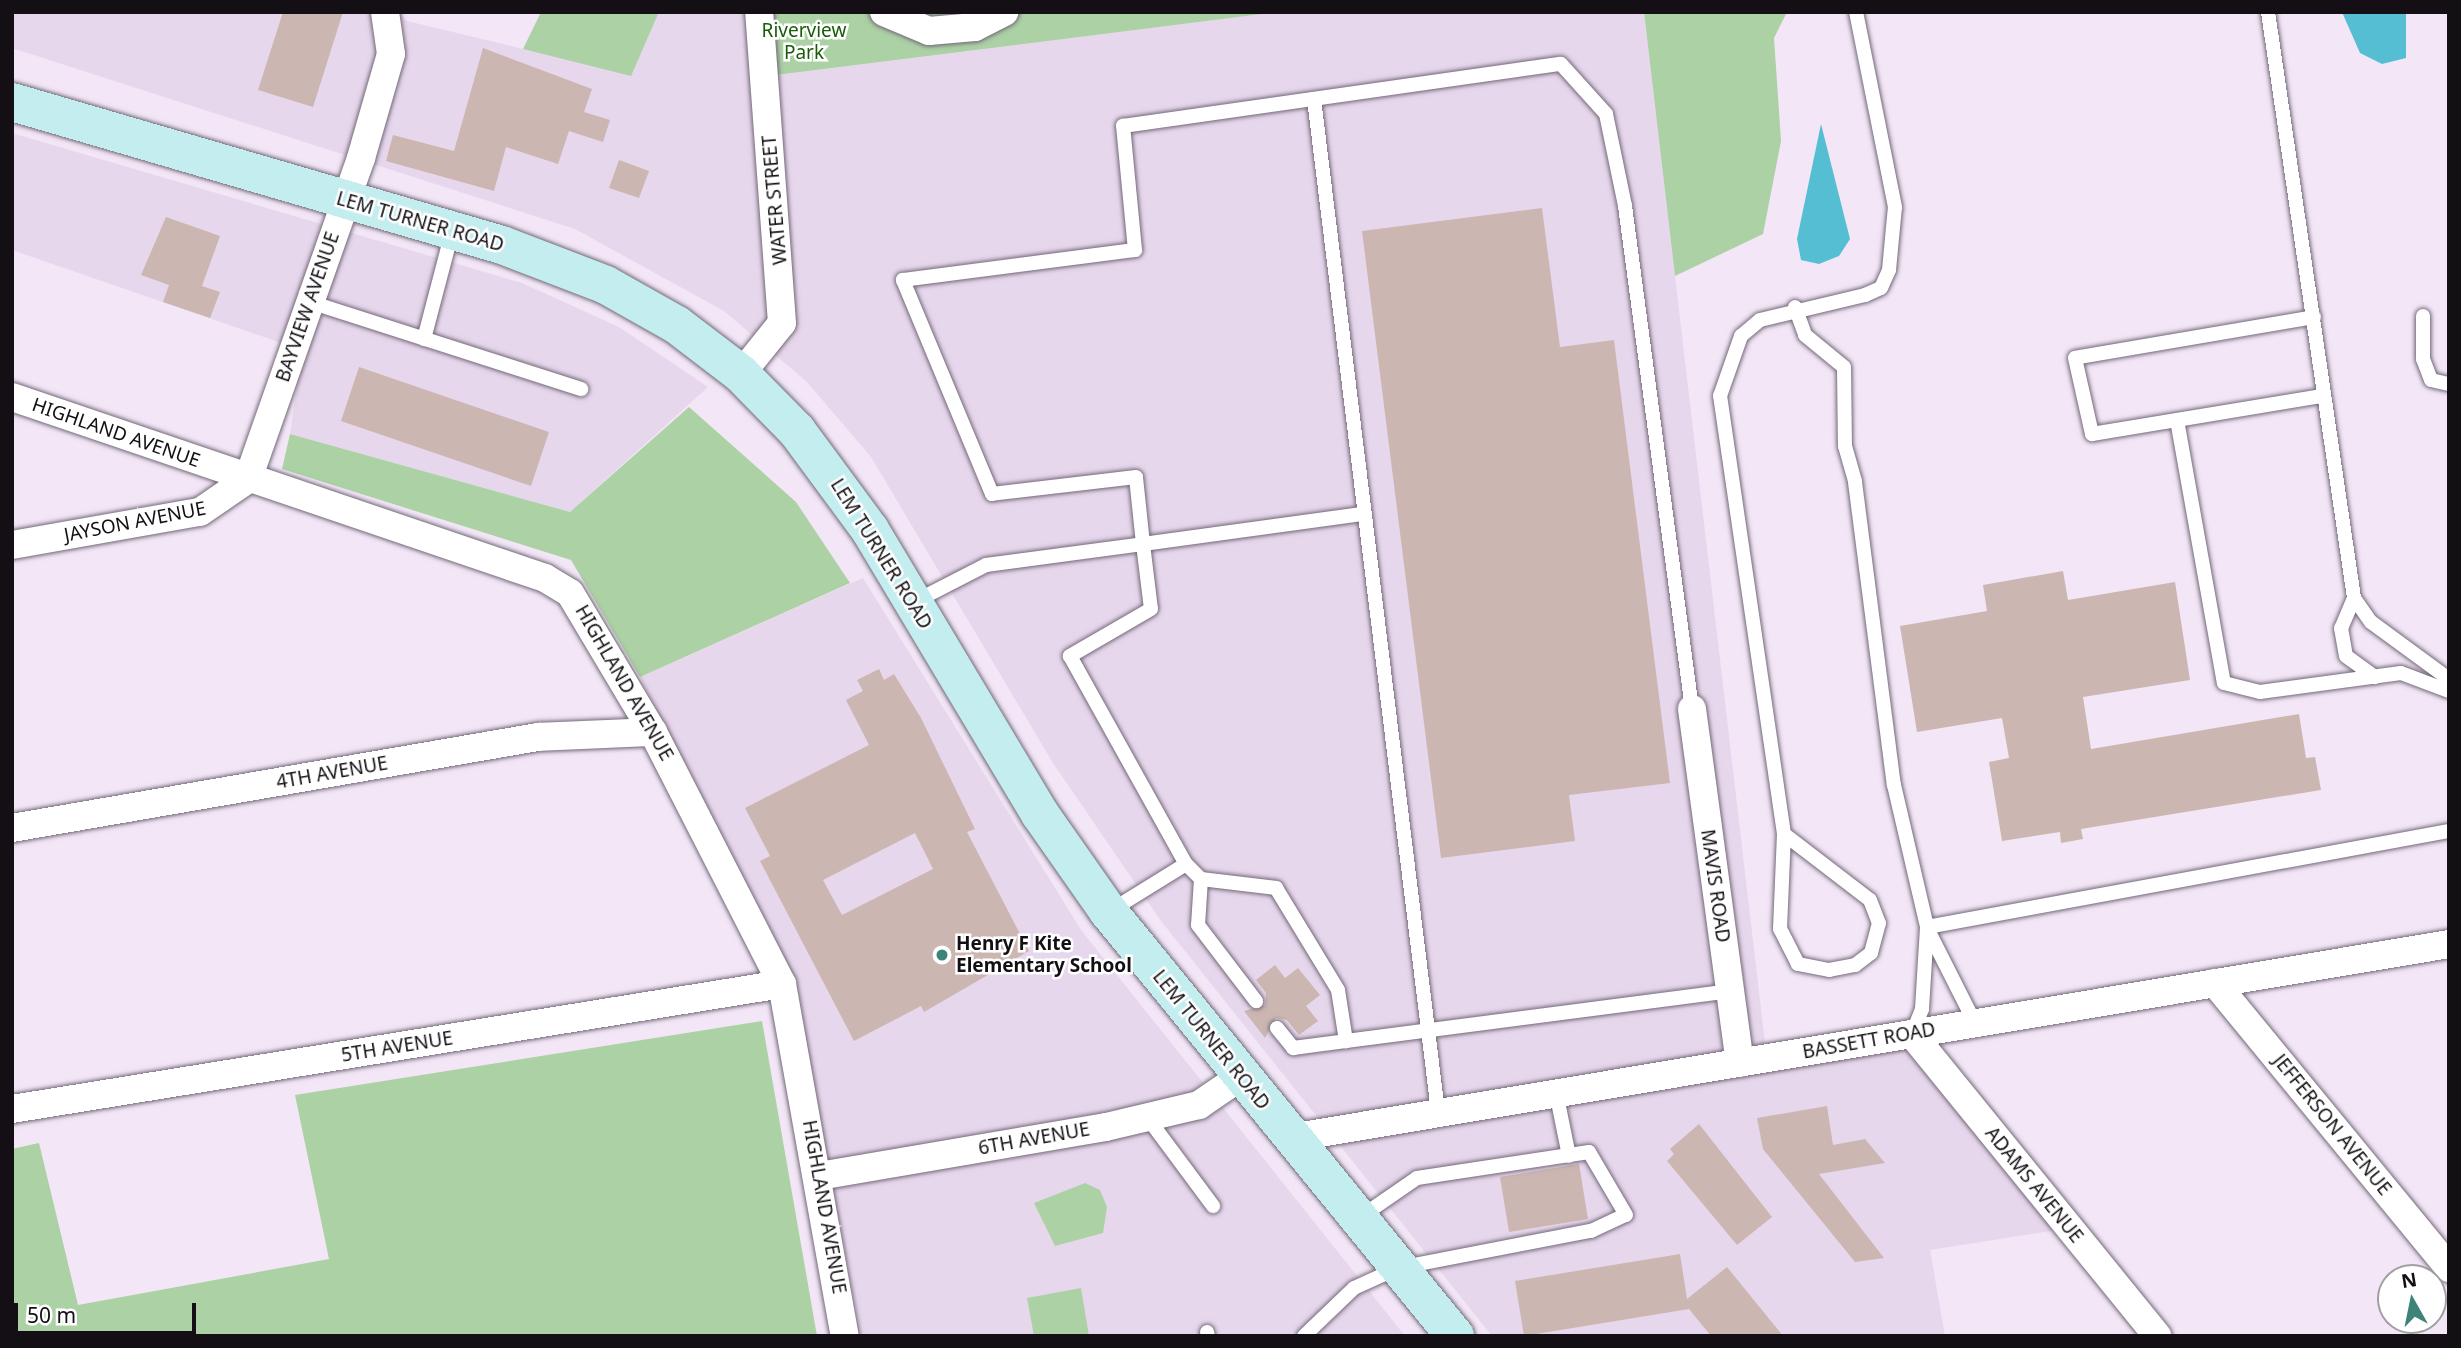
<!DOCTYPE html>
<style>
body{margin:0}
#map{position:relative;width:2461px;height:1348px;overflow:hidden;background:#f2e6f7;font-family:"Noto Sans",sans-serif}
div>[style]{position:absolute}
.built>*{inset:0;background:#e7d7ed}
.green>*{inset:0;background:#acd1a5}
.water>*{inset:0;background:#55bed3}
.building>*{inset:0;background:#cbb6b2}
.roads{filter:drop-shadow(0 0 2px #736977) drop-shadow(0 0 2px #736977)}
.lane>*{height:14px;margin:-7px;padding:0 7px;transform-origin:7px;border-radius:7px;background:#fff}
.street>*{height:28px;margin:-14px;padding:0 14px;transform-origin:14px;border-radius:14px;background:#fff}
.secondary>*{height:38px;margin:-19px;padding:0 19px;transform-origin:19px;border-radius:19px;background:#c4edf0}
.dots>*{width:19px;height:19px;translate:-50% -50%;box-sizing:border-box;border:4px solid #fff;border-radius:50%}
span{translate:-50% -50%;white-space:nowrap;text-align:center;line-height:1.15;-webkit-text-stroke:5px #fff;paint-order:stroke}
.park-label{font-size:19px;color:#185c08}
.street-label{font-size:19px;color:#130f14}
.poi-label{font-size:19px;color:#130f14;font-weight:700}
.left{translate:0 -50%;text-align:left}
.frame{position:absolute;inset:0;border:14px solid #130f14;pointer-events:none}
.north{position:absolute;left:2377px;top:1264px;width:70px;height:70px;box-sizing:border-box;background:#fff;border:2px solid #a19fa1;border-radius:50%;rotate:351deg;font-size:19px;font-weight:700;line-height:28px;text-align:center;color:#130f14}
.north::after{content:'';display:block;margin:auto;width:24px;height:32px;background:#3e8378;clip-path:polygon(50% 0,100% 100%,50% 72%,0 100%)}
.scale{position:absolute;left:14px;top:1303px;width:182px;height:32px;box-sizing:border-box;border:4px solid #130f14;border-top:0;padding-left:9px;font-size:21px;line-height:24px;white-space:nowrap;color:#130f14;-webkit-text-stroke:5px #fff;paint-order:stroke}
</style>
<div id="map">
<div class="built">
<div style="clip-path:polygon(12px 12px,398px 12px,407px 21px,631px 75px,659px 12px,770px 12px,777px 75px,1278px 12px,1644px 12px,1765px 1043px,1888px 1023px,2057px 1230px,1930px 1250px,1945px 1336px,1492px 1336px,1161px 921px,1053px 763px,871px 457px,807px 382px,724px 311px,575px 229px,12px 48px)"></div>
<div style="clip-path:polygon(12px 133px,522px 283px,619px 327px,708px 387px,570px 512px,290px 434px,302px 350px,12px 250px)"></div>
<div style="clip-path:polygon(863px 578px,1081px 930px,1405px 1336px,861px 1336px,795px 981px,640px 677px)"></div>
</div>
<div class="green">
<div style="clip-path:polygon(541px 12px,659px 12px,631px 76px,523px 49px)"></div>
<div style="clip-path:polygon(770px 12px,1278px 12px,776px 75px)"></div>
<div style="clip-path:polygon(1644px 12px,1787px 12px,1774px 38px,1781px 141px,1763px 234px,1675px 276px)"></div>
<div style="clip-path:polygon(689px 407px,796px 502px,850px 583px,640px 677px,571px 560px,282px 469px,290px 434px,570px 512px)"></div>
<div style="clip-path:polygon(762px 1021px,817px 1336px,12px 1336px,12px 1149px,39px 1143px,78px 1305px,329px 1259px,295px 1095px)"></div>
<div style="clip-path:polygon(1085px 1183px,1100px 1190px,1107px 1207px,1103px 1233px,1055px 1246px,1034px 1203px)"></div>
<div style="clip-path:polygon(1081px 1288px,1089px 1336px,1034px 1336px,1027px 1298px)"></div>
</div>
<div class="water">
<div style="clip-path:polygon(2342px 12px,2406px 12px,2406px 58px,2382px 64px,2360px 53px)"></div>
<div style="clip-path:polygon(1821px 124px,1850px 239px,1839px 256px,1819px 264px,1801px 260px,1797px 239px)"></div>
</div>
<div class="building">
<div style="clip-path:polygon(283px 12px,343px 12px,313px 107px,258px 90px)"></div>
<div style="clip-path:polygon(483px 48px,592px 89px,584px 112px,610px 120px,603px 142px,569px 131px,558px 164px,506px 147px,494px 191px,386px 161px,393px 135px,454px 151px)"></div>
<div style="clip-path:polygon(619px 160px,649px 171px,639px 198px,609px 188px)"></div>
<div style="clip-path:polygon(1542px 208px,1560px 347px,1614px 340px,1670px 783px,1569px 795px,1575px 841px,1441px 858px,1362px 231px)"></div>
<div style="clip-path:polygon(166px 217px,220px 236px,202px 286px,220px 292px,210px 318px,163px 302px,169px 285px,141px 275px)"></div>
<div style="clip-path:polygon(359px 367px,549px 432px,531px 486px,341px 421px)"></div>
<div style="clip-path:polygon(2063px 571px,2068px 600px,2175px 582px,2190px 680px,2083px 697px,2091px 749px,2299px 714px,2306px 758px,2315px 757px,2321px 790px,2081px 829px,2083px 839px,2061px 843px,2060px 832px,2002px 841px,1989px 762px,2009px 758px,2002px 718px,1917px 732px,1900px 626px,1987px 611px,1983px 585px)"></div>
<div style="clip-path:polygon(evenodd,879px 669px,884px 680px,894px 674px,921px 718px,975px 829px,967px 832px,1029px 951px,924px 1012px,921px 1006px,854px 1041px,760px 861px,770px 856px,745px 808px,869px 745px,846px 700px,863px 691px,857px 680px,879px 669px,915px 833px,933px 869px,842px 915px,823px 880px,915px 833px)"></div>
<div style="clip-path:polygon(1275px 965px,1285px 978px,1298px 968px,1320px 995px,1306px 1006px,1318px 1021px,1299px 1035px,1287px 1020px,1276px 1018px,1265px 1038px,1244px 1011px,1265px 1005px,1266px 993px,1256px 980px)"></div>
<div style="clip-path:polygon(1827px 1106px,1833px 1145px,1865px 1139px,1885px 1163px,1819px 1174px,1884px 1258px,1855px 1262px,1763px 1149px,1757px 1118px)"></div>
<div style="clip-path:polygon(1699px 1124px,1772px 1217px,1737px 1245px,1667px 1161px,1674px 1154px,1670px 1149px)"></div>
<div style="clip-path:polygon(1579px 1164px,1588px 1219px,1509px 1232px,1500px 1177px)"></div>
<div style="clip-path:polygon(1680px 1254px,1687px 1299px,1727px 1267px,1783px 1336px,1711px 1336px,1689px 1309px,1524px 1336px,1515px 1281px)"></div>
</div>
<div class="roads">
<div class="lane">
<div style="left:2268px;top:12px;width:592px;rotate:81.65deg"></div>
<div style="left:2354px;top:598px;width:29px;rotate:55deg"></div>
<div style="left:2371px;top:622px;width:97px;rotate:36.2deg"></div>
<div style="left:1314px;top:99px;width:1021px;rotate:83.02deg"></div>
<div style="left:310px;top:302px;width:285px;rotate:17.8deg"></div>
<div style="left:1795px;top:307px;width:30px;rotate:70deg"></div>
<div style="left:1805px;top:335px;width:50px;rotate:39.4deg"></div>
<div style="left:1844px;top:367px;width:79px;rotate:89.3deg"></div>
<div style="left:1845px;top:446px;width:37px;rotate:74deg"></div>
<div style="left:1855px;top:482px;width:305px;rotate:82.7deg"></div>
<div style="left:1894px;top:785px;width:146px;rotate:76.9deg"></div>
<div style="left:1927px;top:927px;width:531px;rotate:-10.42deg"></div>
<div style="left:2423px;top:316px;width:43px;rotate:90deg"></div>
<div style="left:2423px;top:359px;width:22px;rotate:69deg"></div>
<div style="left:2431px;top:380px;width:18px;rotate:13deg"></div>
<div style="left:2314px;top:317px;width:242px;rotate:170.3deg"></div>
<div style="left:2075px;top:358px;width:78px;rotate:77.4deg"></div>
<div style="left:2092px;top:434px;width:232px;rotate:-9.4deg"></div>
<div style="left:424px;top:339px;width:111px;rotate:-75.3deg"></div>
<div style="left:2177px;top:420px;width:267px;rotate:79.9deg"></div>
<div style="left:2224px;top:683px;width:37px;rotate:14deg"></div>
<div style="left:2260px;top:692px;width:142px;rotate:-7.7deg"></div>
<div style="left:2401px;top:673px;width:51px;rotate:20.6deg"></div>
<div style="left:1362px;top:514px;width:221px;rotate:172.2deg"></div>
<div style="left:1143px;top:544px;width:67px;rotate:-96deg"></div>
<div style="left:1136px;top:477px;width:145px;rotate:173.3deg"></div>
<div style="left:992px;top:494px;width:232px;rotate:-112.6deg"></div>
<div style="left:903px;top:280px;width:234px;rotate:-7.4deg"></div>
<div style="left:1135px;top:250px;width:125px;rotate:-95.5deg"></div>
<div style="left:1123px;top:126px;width:442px;rotate:-8.1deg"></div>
<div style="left:1561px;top:64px;width:67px;rotate:48deg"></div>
<div style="left:1606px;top:114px;width:94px;rotate:78.3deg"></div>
<div style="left:1625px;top:206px;width:507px;rotate:82.41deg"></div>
<div style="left:2354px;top:598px;width:33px;rotate:113deg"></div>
<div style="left:2341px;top:628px;width:28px;rotate:80deg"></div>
<div style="left:2346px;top:656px;width:36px;rotate:36deg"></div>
<div style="left:914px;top:602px;width:81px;rotate:-27.2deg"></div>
<div style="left:986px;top:565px;width:158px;rotate:-7.6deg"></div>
<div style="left:1143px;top:544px;width:65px;rotate:83deg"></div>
<div style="left:1151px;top:609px;width:94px;rotate:149.9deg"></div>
<div style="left:1070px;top:656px;width:238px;rotate:60.9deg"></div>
<div style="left:1186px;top:864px;width:21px;rotate:45deg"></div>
<div style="left:1201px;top:879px;width:76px;rotate:6.8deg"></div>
<div style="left:1276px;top:888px;width:119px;rotate:58.7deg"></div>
<div style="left:1338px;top:990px;width:52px;rotate:81.1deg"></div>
<div style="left:1346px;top:1041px;width:386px;rotate:-7.4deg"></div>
<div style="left:1784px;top:834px;width:108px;rotate:37.5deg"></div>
<div style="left:1870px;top:900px;width:25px;rotate:69deg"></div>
<div style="left:1879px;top:923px;width:31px;rotate:105deg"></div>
<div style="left:1871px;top:953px;width:20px;rotate:143deg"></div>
<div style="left:1855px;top:965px;width:26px;rotate:169deg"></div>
<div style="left:1829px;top:970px;width:32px;rotate:-169deg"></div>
<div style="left:1798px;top:964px;width:39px;rotate:-117deg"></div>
<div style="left:1780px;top:929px;width:95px;rotate:-87.6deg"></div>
<div style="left:1784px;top:834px;width:443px;rotate:-98.3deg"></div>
<div style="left:1720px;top:396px;width:64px;rotate:-70.7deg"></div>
<div style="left:1741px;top:336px;width:25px;rotate:-40deg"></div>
<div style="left:1760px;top:320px;width:108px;rotate:-13.4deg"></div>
<div style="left:1865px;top:295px;width:17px;rotate:-24deg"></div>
<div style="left:1881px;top:288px;width:20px;rotate:-66deg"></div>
<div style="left:1889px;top:270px;width:63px;rotate:-84.6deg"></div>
<div style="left:1895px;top:207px;width:199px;rotate:-101.3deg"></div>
<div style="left:1201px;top:879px;width:46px;rotate:93.7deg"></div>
<div style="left:1198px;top:925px;width:96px;rotate:52.7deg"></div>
<div style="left:1110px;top:911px;width:89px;rotate:-31.7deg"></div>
<div style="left:1927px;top:928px;width:106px;rotate:63.2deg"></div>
<div style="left:1277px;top:1028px;width:26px;rotate:51deg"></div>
<div style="left:1293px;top:1048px;width:53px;rotate:-7.5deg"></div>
<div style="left:1912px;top:1034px;width:27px;rotate:-68deg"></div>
<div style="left:1922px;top:1009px;width:82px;rotate:-86.5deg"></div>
<div style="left:1556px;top:1092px;width:65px;rotate:78.5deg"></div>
<div style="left:1147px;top:1117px;width:111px;rotate:53.4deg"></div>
<div style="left:1207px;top:1332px;width:4px;rotate:76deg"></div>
<div style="left:1304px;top:1336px;width:69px;rotate:-43.8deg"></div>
<div style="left:1354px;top:1288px;width:48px;rotate:-24.4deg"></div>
<div style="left:1398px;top:1268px;width:197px;rotate:-10.9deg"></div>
<div style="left:1591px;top:1231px;width:38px;rotate:-25deg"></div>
<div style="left:1626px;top:1215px;width:73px;rotate:-120.4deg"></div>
<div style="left:1589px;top:1152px;width:174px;rotate:171.4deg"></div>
<div style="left:1417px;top:1178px;width:70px;rotate:145.4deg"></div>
</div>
<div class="street">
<div style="left:884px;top:12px;width:49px;rotate:22.9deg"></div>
<div style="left:929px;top:31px;width:46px;rotate:-5deg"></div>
<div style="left:975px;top:27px;width:33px;rotate:-27deg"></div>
<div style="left:741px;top:374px;width:65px;rotate:-51.2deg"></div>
<div style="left:782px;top:323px;width:312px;rotate:-94.2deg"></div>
<div style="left:12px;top:397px;width:563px;rotate:18.76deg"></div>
<div style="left:545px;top:578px;width:29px;rotate:31deg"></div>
<div style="left:570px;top:593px;width:162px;rotate:59.2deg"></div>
<div style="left:653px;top:732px;width:283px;rotate:62.9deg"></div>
<div style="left:782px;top:984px;width:358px;rotate:79.9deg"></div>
<div style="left:12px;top:545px;width:191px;rotate:-10deg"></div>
<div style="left:200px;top:512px;width:58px;rotate:-34.5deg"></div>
<div style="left:248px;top:479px;width:340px;rotate:-70.6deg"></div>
<div style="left:361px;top:158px;width:108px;rotate:-73.9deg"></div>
<div style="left:391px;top:54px;width:42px;rotate:-98.1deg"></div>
<div style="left:1692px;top:709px;width:357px;rotate:82.3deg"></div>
<div style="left:12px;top:828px;width:534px;rotate:-9.82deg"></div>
<div style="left:538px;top:737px;width:115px;rotate:-2.5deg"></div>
<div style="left:2215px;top:983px;width:369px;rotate:50.6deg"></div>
<div style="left:1912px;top:1034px;width:389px;rotate:50.9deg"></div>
<div style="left:12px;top:1109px;width:780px;rotate:-9.22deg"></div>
<div style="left:1290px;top:1138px;width:1175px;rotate:-9.5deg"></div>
<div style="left:819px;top:1176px;width:291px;rotate:-9.7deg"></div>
<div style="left:1106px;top:1127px;width:96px;rotate:-13.3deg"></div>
<div style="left:1199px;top:1105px;width:50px;rotate:-34.3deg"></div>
</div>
<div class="secondary">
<div style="left:12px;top:102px;width:510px;rotate:16.27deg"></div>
<div style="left:502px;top:245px;width:111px;rotate:21deg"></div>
<div style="left:606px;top:285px;width:81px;rotate:29.4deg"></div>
<div style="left:677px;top:325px;width:81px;rotate:37.4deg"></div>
<div style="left:741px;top:374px;width:80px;rotate:45.5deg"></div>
<div style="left:797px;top:431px;width:123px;rotate:53.6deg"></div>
<div style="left:870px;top:530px;width:331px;rotate:59.1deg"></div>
<div style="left:1040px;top:814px;width:118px;rotate:55deg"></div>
<div style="left:1108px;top:911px;width:549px;rotate:50.77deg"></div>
</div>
</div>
<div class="dots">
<div style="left:942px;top:955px;background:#3e8378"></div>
</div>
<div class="park-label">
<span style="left:804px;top:42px">Riverview<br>Park</span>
</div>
<div class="street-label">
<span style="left:775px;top:200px;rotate:-95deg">WATER STREET</span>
<span style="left:420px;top:222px;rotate:16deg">LEM TURNER ROAD</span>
<span style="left:308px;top:307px;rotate:-71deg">BAYVIEW AVENUE</span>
<span style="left:116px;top:433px;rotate:19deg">HIGHLAND AVENUE</span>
<span style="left:135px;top:522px;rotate:-11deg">JAYSON AVENUE</span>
<span style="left:881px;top:554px;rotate:58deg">LEM TURNER ROAD</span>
<span style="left:624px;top:683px;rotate:60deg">HIGHLAND AVENUE</span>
<span style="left:332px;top:773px;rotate:-10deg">4TH AVENUE</span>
<span style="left:1715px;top:886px;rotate:82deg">MAVIS ROAD</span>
<span style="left:1211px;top:1040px;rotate:51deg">LEM TURNER ROAD</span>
<span style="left:1869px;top:1041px;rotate:-10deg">BASSETT ROAD</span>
<span style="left:397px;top:1047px;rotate:-9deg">5TH AVENUE</span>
<span style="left:2332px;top:1125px;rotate:51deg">JEFFERSON AVENUE</span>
<span style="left:1034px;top:1139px;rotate:-10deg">6TH AVENUE</span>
<span style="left:2034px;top:1185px;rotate:51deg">ADAMS AVENUE</span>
<span style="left:824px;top:1207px;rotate:80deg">HIGHLAND AVENUE</span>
</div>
<div class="poi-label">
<span class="left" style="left:956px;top:955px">Henry F Kite<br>Elementary School</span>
</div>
<div class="frame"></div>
<div class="north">N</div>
<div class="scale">50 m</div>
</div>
